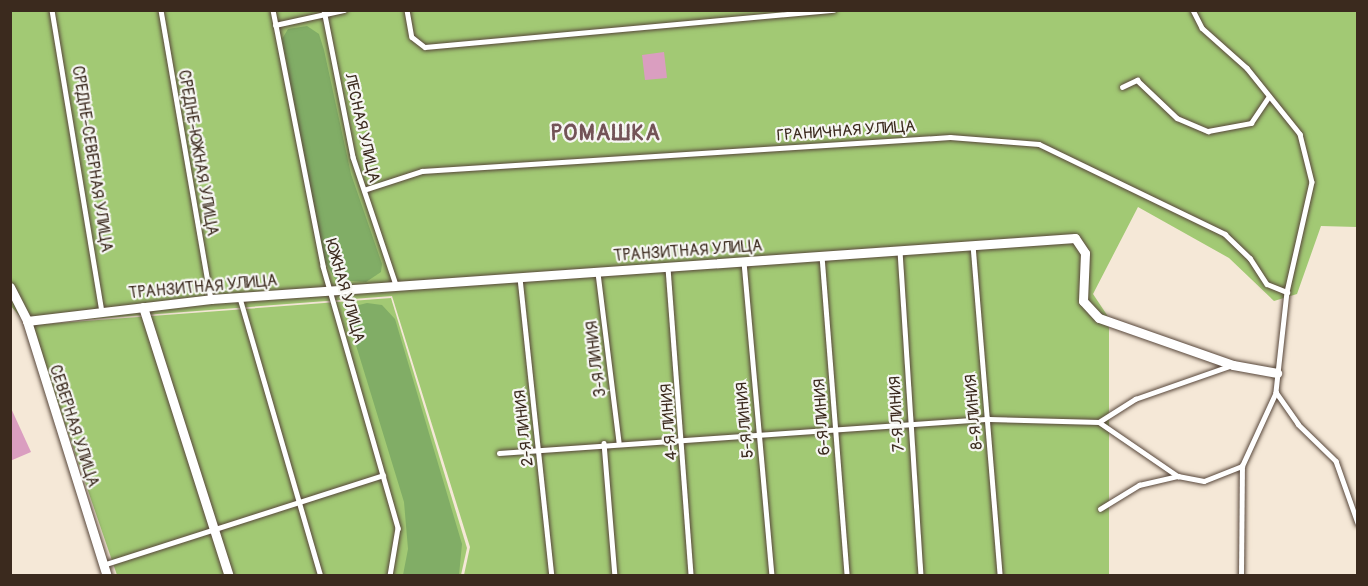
<!DOCTYPE html>
<meta charset="utf-8">
<style>
body{margin:0}
#map{position:relative;width:1368px;height:586px;overflow:hidden;background:#f5e8d7;font-family:Pangolin,sans-serif}
div>[style]{position:absolute}
.green>*{inset:0;background:#a2c974}
.forest>*{inset:0;background:#81ad66}
.building>*{inset:0;background:#da9ec0}
.roads{filter:drop-shadow(0 0 2px #57463a) drop-shadow(0 0 2px #57463a)}
.lane>*{height:4.5px;margin:-2.25px;padding:0 2.25px;transform-origin:2.25px;border-radius:2.25px;background:#fff}
.street>*{height:9px;margin:-4.5px;padding:0 4.5px;transform-origin:4.5px;border-radius:4.5px;background:#fff}
span{translate:-50% -50%;white-space:nowrap;text-align:center;line-height:1.15;-webkit-text-stroke:4.5px #f6f6f2;paint-order:stroke}
.street-label{font-size:16px;color:#3b2a1e}
.district-label{font-size:22px;color:#735357;font-weight:700;letter-spacing:1.5px}
.frame{position:absolute;inset:0;border:12px solid #3b2a1e;pointer-events:none}
</style>
<div id="map">
<div class="green">
<div style="clip-path:polygon(10px 11px,1357px 11px,1357px 227px,1321px 226px,1297px 294px,1274px 301px,1229px 258px,1138px 207px,1093px 294px,1109px 318px,1109px 575px,464px 575px,470px 547px,392px 296px,26px 324px,11px 306px)"></div>
<div style="clip-path:polygon(391px 298px,467px 548px,461px 575px,117px 575px,31px 325px)"></div>
</div>
<div class="forest">
<div style="clip-path:polygon(307px 26px,319px 34px,324px 50px,351px 174px,382px 264px,381px 272px,366px 282px,336px 280px,325px 262px,282px 39px,288px 29px)"></div>
<div style="clip-path:polygon(367px 303px,382px 305px,395px 319px,462px 544px,459px 575px,403px 575px,408px 549px,404px 502px,348px 319px,355px 306px)"></div>
</div>
<div class="building">
<div style="clip-path:polygon(664px 52px,667px 78px,645px 80px,642px 55px)"></div>
<div style="clip-path:polygon(10px 406px,31px 452px,10px 461px)"></div>
</div>
<div class="roads">
<div class="lane">
<div style="left:52px;top:10px;width:306px;rotate:80.6deg"></div>
<div style="left:161px;top:10px;width:293px;rotate:80.2deg"></div>
<div style="left:273px;top:10px;width:261px;rotate:78.9deg"></div>
<div style="left:323px;top:266px;width:273px;rotate:74deg"></div>
<div style="left:398px;top:528px;width:49px;rotate:99.5deg"></div>
<div style="left:324px;top:10px;width:150px;rotate:78.8deg"></div>
<div style="left:353px;top:157px;width:132px;rotate:71.4deg"></div>
<div style="left:407px;top:10px;width:27px;rotate:80deg"></div>
<div style="left:412px;top:37px;width:16px;rotate:38deg"></div>
<div style="left:425px;top:47px;width:410px;rotate:-5.2deg"></div>
<div style="left:1193px;top:10px;width:20px;rotate:63deg"></div>
<div style="left:1202px;top:28px;width:60px;rotate:41.6deg"></div>
<div style="left:1247px;top:68px;width:85px;rotate:51.2deg"></div>
<div style="left:1300px;top:134px;width:49px;rotate:76deg"></div>
<div style="left:1312px;top:182px;width:113px;rotate:102.8deg"></div>
<div style="left:1287px;top:292px;width:101px;rotate:96.3deg"></div>
<div style="left:1276px;top:392px;width:39px;rotate:55deg"></div>
<div style="left:1298px;top:424px;width:53px;rotate:44.2deg"></div>
<div style="left:1336px;top:461px;width:66px;rotate:70.5deg"></div>
<div style="left:275px;top:25px;width:71px;rotate:-12.3deg"></div>
<div style="left:1122px;top:87px;width:17px;rotate:-25deg"></div>
<div style="left:1137px;top:80px;width:55px;rotate:43.5deg"></div>
<div style="left:1177px;top:118px;width:34px;rotate:23deg"></div>
<div style="left:1208px;top:131px;width:44px;rotate:-10.5deg"></div>
<div style="left:1251px;top:123px;width:32px;rotate:-56deg"></div>
<div style="left:364px;top:190px;width:61px;rotate:-18.1deg"></div>
<div style="left:422px;top:171px;width:529px;rotate:-3.68deg"></div>
<div style="left:950px;top:137px;width:89px;rotate:4.5deg"></div>
<div style="left:1039px;top:144px;width:207px;rotate:25.8deg"></div>
<div style="left:1225px;top:234px;width:35px;rotate:44deg"></div>
<div style="left:1250px;top:258px;width:31px;rotate:57deg"></div>
<div style="left:1267px;top:284px;width:22px;rotate:22deg"></div>
<div style="left:973px;top:245px;width:332px;rotate:85.3deg"></div>
<div style="left:900px;top:251px;width:326px;rotate:86.3deg"></div>
<div style="left:822px;top:256px;width:321px;rotate:85.5deg"></div>
<div style="left:744px;top:262px;width:315px;rotate:84.9deg"></div>
<div style="left:668px;top:268px;width:309px;rotate:85.7deg"></div>
<div style="left:598px;top:273px;width:170px;rotate:82.9deg"></div>
<div style="left:520px;top:278px;width:300px;rotate:83.9deg"></div>
<div style="left:240px;top:298px;width:290px;rotate:73.8deg"></div>
<div style="left:1099px;top:422px;width:96px;rotate:34.4deg"></div>
<div style="left:1178px;top:476px;width:26px;rotate:11deg"></div>
<div style="left:1204px;top:481px;width:41px;rotate:-21.5deg"></div>
<div style="left:1242px;top:466px;width:81px;rotate:-65.3deg"></div>
<div style="left:604px;top:443px;width:133px;rotate:85.3deg"></div>
<div style="left:499px;top:453px;width:491px;rotate:-4deg"></div>
<div style="left:989px;top:419px;width:110px;rotate:1.6deg"></div>
<div style="left:1099px;top:422px;width:43px;rotate:-32.6deg"></div>
<div style="left:1135px;top:399px;width:100px;rotate:-19.3deg"></div>
<div style="left:1100px;top:509px;width:46px;rotate:-31.6deg"></div>
<div style="left:1139px;top:485px;width:40px;rotate:-13deg"></div>
<div style="left:103px;top:565px;width:294px;rotate:-17.8deg"></div>
<div style="left:1241px;top:576px;width:110px;rotate:-89.5deg"></div>
</div>
<div class="street">
<div style="left:10px;top:287px;width:38px;rotate:63deg"></div>
<div style="left:27px;top:321px;width:267px;rotate:72.6deg"></div>
<div style="left:143px;top:307px;width:282px;rotate:72.3deg"></div>
<div style="left:27px;top:321px;width:185px;rotate:-6.8deg"></div>
<div style="left:211px;top:299px;width:866px;rotate:-4.04deg"></div>
<div style="left:1075px;top:238px;width:18px;rotate:56deg"></div>
<div style="left:1085px;top:253px;width:48px;rotate:92.4deg"></div>
<div style="left:1083px;top:301px;width:23px;rotate:47deg"></div>
<div style="left:1099px;top:318px;width:142px;rotate:19.3deg"></div>
<div style="left:1233px;top:365px;width:45px;rotate:10.3deg"></div>
</div>
</div>
<div class="street-label">
<span style="left:362px;top:128px;rotate:77deg">ЛЕСНАЯ УЛИЦА</span>
<span style="left:846px;top:131px;rotate:-4deg">ГРАНИЧНАЯ УЛИЦА</span>
<span style="left:198px;top:153px;rotate:80deg">СРЕДНЕ-ЮЖНАЯ УЛИЦА</span>
<span style="left:92px;top:159px;rotate:81deg">СРЕДНЕ-СЕВЕРНАЯ УЛИЦА</span>
<span style="left:688px;top:251px;rotate:-4deg">ТРАНЗИТНАЯ УЛИЦА</span>
<span style="left:203px;top:287px;rotate:-5deg">ТРАНЗИТНАЯ УЛИЦА</span>
<span style="left:345px;top:291px;rotate:74deg">ЮЖНАЯ УЛИЦА</span>
<span style="left:596px;top:359px;rotate:-97deg">3-Я ЛИНИЯ</span>
<span style="left:974px;top:412px;rotate:-95deg">8-Я ЛИНИЯ</span>
<span style="left:897px;top:414px;rotate:-93deg">7-Я ЛИНИЯ</span>
<span style="left:822px;top:417px;rotate:-94deg">6-Я ЛИНИЯ</span>
<span style="left:745px;top:420px;rotate:-95deg">5-Я ЛИНИЯ</span>
<span style="left:669px;top:422px;rotate:-94deg">4-Я ЛИНИЯ</span>
<span style="left:74px;top:426px;rotate:72deg">СЕВЕРНАЯ УЛИЦА</span>
<span style="left:524px;top:428px;rotate:-96deg">2-Я ЛИНИЯ</span>
</div>
<div class="district-label">
<span style="left:606px;top:134px">РОМАШКА</span>
</div>
<div class="frame"></div>
</div>
